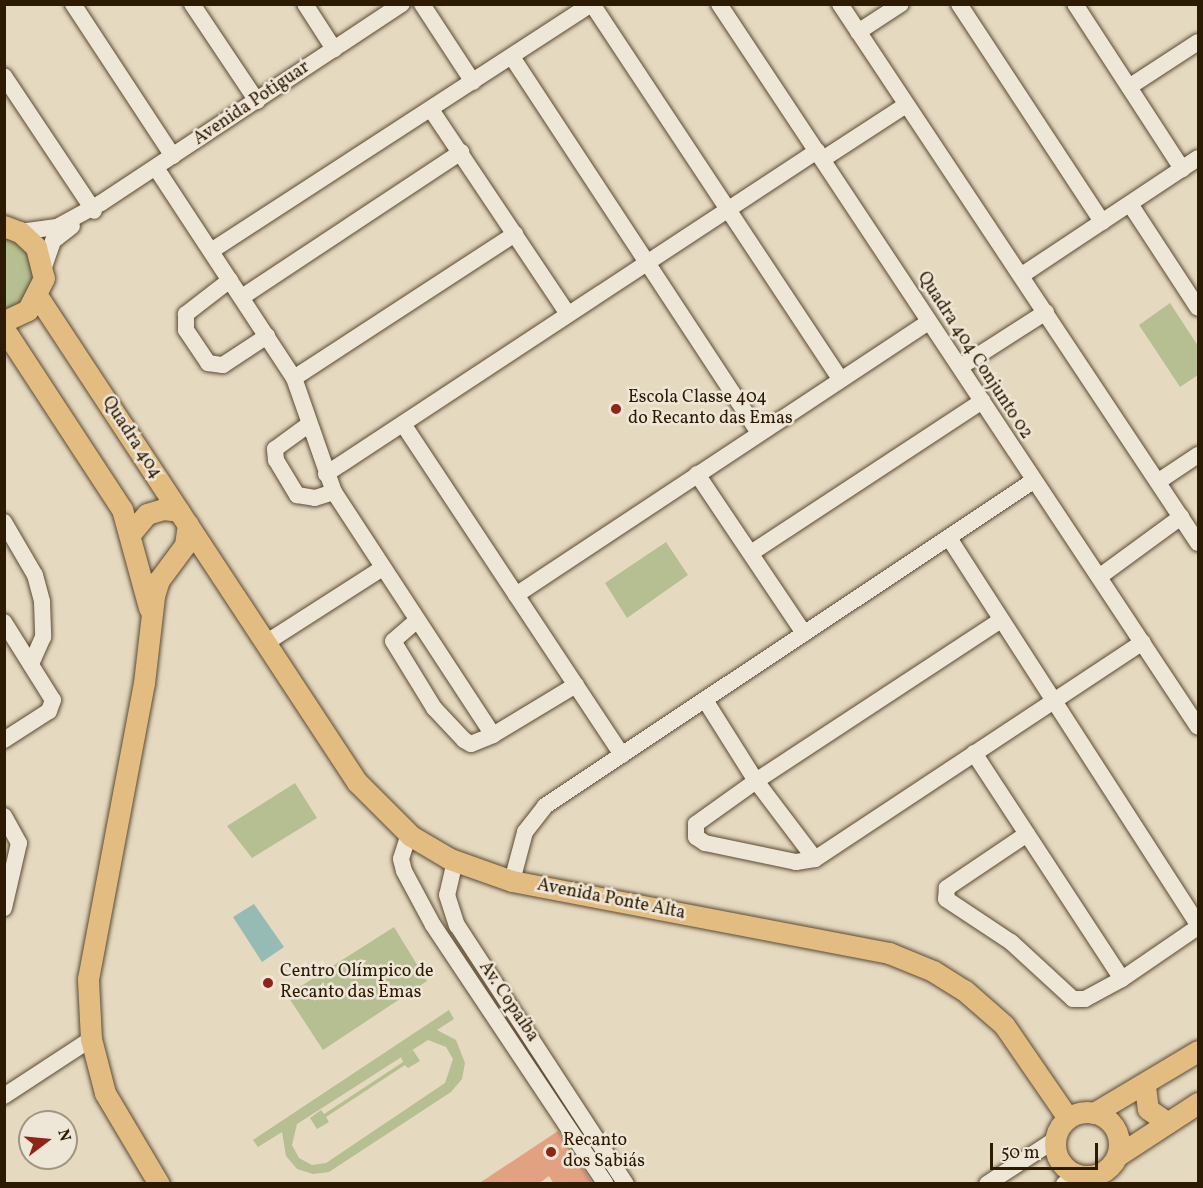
<!DOCTYPE html>
<meta charset="utf-8">
<style>
body{margin:0}
#map{position:relative;width:1203px;height:1188px;overflow:hidden;background:#e5d9c0;font-family:Vollkorn,serif}
div>[style]{position:absolute}
.green>*{inset:0;background:#b6bf92}
.water>*{inset:0;background:#96bab4}
.building>*{inset:0;background:#e2a181}
.roads{filter:drop-shadow(0 0 2px #5b4a32) drop-shadow(0 0 2px #5b4a32)}
.minor>*{height:16px;margin:-8px;padding:0 8px;transform-origin:8px;border-radius:8px;background:#eee6d6}
.major>*{height:21px;margin:-10.5px;padding:0 10.5px;transform-origin:10.5px;border-radius:10.5px;background:#e2bc80}
.major>.ring{margin:-10.5px;padding:0;box-sizing:content-box;background:none;border:21px solid #e2bc80;border-radius:50%}
.dots>*{width:16px;height:16px;translate:-50% -50%;box-sizing:border-box;border:3px solid #eee6d6;border-radius:50%}
span{translate:-50% -50%;white-space:nowrap;text-align:center;line-height:1.15;-webkit-text-stroke:5px #eee6d6;paint-order:stroke}
.street-label{font-size:18px;color:#2d1a03}
.poi-label{font-size:18px;color:#2d1a03}
.left{translate:0 -50%;text-align:left}
.frame{position:absolute;inset:0;border:6px solid #2d1a03;pointer-events:none}
.north{position:absolute;left:18px;top:1110px;width:60px;height:60px;box-sizing:border-box;background:#eee6d6;border:2px solid #a19482;border-radius:50%;rotate:74deg;font-size:16px;font-weight:700;line-height:24px;text-align:center;color:#2d1a03}
.north::after{content:'';display:block;margin:auto;width:21px;height:27px;background:#8f2418;clip-path:polygon(50% 0,100% 100%,50% 72%,0 100%)}
.scale{position:absolute;left:990px;top:1143px;width:108px;height:27px;box-sizing:border-box;border:3px solid #2d1a03;border-top:0;padding-left:8px;font-size:18px;line-height:21px;white-space:nowrap;color:#2d1a03;-webkit-text-stroke:4px #eee6d6;paint-order:stroke}
</style>
<div id="map">
<div class="green">
<div style="clip-path:polygon(4px 230px,30px 246px,34px 292px,4px 315px)"></div>
<div style="clip-path:polygon(1170px 303px,1198px 346px,1198px 375px,1180px 387px,1139px 325px)"></div>
<div style="clip-path:polygon(666px 542px,688px 575px,627px 618px,605px 583px)"></div>
<div style="clip-path:polygon(295px 783px,317px 818px,252px 858px,227px 826px)"></div>
<div style="clip-path:polygon(394px 927px,427px 981px,323px 1050px,287px 995px)"></div>
<div style="clip-path:polygon(evenodd,449px 1010px,454px 1019px,437px 1030px,456px 1040px,465px 1063px,462px 1079px,451px 1092px,329px 1172px,313px 1174px,297px 1169px,286px 1156px,282px 1132px,258px 1147px,253px 1140px,449px 1010px,428px 1040px,446px 1047px,453px 1059px,445px 1083px,326px 1163px,312px 1165px,299px 1158px,292px 1145px,297px 1124px,428px 1040px)"></div>
<div style="clip-path:polygon(413px 1050px,420px 1061px,408px 1068px,405px 1065px,326px 1117px,329px 1122px,317px 1129px,310px 1118px,321px 1110px,324px 1114px,403px 1062px,401px 1057px)"></div>
</div>
<div class="water">
<div style="clip-path:polygon(254px 904px,284px 947px,262px 962px,233px 917px)"></div>
</div>
<div class="building">
<div style="clip-path:polygon(558px 1131px,593px 1184px,554px 1184px,549px 1176px,538px 1184px,478px 1184px)"></div>
</div>
<div class="roads">
<div class="minor">
<div style="left:73px;top:4px;width:182px;rotate:56.7deg"></div>
<div style="left:192px;top:4px;width:117px;rotate:56.2deg"></div>
<div style="left:305px;top:4px;width:54px;rotate:57.2deg"></div>
<div style="left:422px;top:4px;width:93px;rotate:56.8deg"></div>
<div style="left:592px;top:4px;width:450px;rotate:56.5deg"></div>
<div style="left:719px;top:4px;width:867px;rotate:56.47deg"></div>
<div style="left:840px;top:4px;width:647px;rotate:56.41deg"></div>
<div style="left:959px;top:4px;width:261px;rotate:56.7deg"></div>
<div style="left:1075px;top:4px;width:197px;rotate:57deg"></div>
<div style="left:858px;top:32px;width:51px;rotate:-33.1deg"></div>
<div style="left:512px;top:57px;width:448px;rotate:56.7deg"></div>
<div style="left:4px;top:76px;width:162px;rotate:56.3deg"></div>
<div style="left:1129px;top:87px;width:82px;rotate:-33.1deg"></div>
<div style="left:432px;top:111px;width:244px;rotate:56.2deg"></div>
<div style="left:823px;top:159px;width:99px;rotate:-33deg"></div>
<div style="left:156px;top:168px;width:251px;rotate:56.7deg"></div>
<div style="left:294px;top:378px;width:121px;rotate:70.7deg"></div>
<div style="left:334px;top:492px;width:290px;rotate:56.8deg"></div>
<div style="left:493px;top:735px;width:97px;rotate:-31.1deg"></div>
<div style="left:1130px;top:204px;width:124px;rotate:56.8deg"></div>
<div style="left:20px;top:232px;width:37px;rotate:-8deg"></div>
<div style="left:57px;top:227px;width:50px;rotate:-28.6deg"></div>
<div style="left:101px;top:203px;width:361px;rotate:-33.5deg"></div>
<div style="left:211px;top:251px;width:453px;rotate:-33deg"></div>
<div style="left:44px;top:267px;width:28px;rotate:-71deg"></div>
<div style="left:53px;top:241px;width:24px;rotate:-38deg"></div>
<div style="left:1022px;top:275px;width:211px;rotate:-33.6deg"></div>
<div style="left:230px;top:280px;width:56px;rotate:142.3deg"></div>
<div style="left:186px;top:314px;width:16px;rotate:90deg"></div>
<div style="left:186px;top:330px;width:40px;rotate:56deg"></div>
<div style="left:208px;top:363px;width:15px;rotate:8deg"></div>
<div style="left:223px;top:365px;width:53px;rotate:-33.4deg"></div>
<div style="left:242px;top:297px;width:263px;rotate:-33.5deg"></div>
<div style="left:960px;top:367px;width:102px;rotate:-32.6deg"></div>
<div style="left:294px;top:378px;width:264px;rotate:-33.1deg"></div>
<div style="left:403px;top:424px;width:397px;rotate:56.5deg"></div>
<div style="left:308px;top:425px;width:41px;rotate:144deg"></div>
<div style="left:275px;top:449px;width:11px;rotate:85deg"></div>
<div style="left:276px;top:460px;width:41px;rotate:59deg"></div>
<div style="left:297px;top:495px;width:18px;rotate:9deg"></div>
<div style="left:315px;top:498px;width:20px;rotate:-18deg"></div>
<div style="left:326px;top:474px;width:588px;rotate:-33.34deg"></div>
<div style="left:697px;top:474px;width:192px;rotate:56.1deg"></div>
<div style="left:1159px;top:481px;width:47px;rotate:-33.7deg"></div>
<div style="left:4px;top:522px;width:61px;rotate:59.7deg"></div>
<div style="left:35px;top:575px;width:28px;rotate:75deg"></div>
<div style="left:42px;top:602px;width:35px;rotate:88deg"></div>
<div style="left:43px;top:637px;width:30px;rotate:114deg"></div>
<div style="left:949px;top:538px;width:459px;rotate:57.2deg"></div>
<div style="left:751px;top:553px;width:277px;rotate:-33.3deg"></div>
<div style="left:1099px;top:577px;width:102px;rotate:-36.2deg"></div>
<div style="left:516px;top:595px;width:494px;rotate:-33.5deg"></div>
<div style="left:1001px;top:620px;width:293px;rotate:146.7deg"></div>
<div style="left:756px;top:781px;width:74px;rotate:144.4deg"></div>
<div style="left:696px;top:824px;width:13px;rotate:90deg"></div>
<div style="left:696px;top:837px;width:11px;rotate:34deg"></div>
<div style="left:705px;top:843px;width:93px;rotate:11.8deg"></div>
<div style="left:796px;top:862px;width:19px;rotate:-9deg"></div>
<div style="left:815px;top:859px;width:393px;rotate:-33.5deg"></div>
<div style="left:4px;top:622px;width:92px;rotate:57.9deg"></div>
<div style="left:53px;top:700px;width:12px;rotate:110deg"></div>
<div style="left:49px;top:711px;width:54px;rotate:147.2deg"></div>
<div style="left:415px;top:622px;width:29px;rotate:139deg"></div>
<div style="left:393px;top:641px;width:79px;rotate:58.5deg"></div>
<div style="left:434px;top:708px;width:44px;rotate:46.8deg"></div>
<div style="left:464px;top:740px;width:8px;rotate:30deg"></div>
<div style="left:471px;top:744px;width:24px;rotate:-22deg"></div>
<div style="left:264px;top:644px;width:139px;rotate:-32.7deg"></div>
<div style="left:705px;top:700px;width:96px;rotate:57.8deg"></div>
<div style="left:756px;top:781px;width:98px;rotate:52.9deg"></div>
<div style="left:974px;top:753px;width:270px;rotate:56.8deg"></div>
<div style="left:4px;top:816px;width:31px;rotate:61deg"></div>
<div style="left:19px;top:843px;width:67px;rotate:103deg"></div>
<div style="left:409px;top:834px;width:26px;rotate:108deg"></div>
<div style="left:401px;top:859px;width:12px;rotate:76deg"></div>
<div style="left:404px;top:871px;width:61px;rotate:61.8deg"></div>
<div style="left:433px;top:925px;width:311px;rotate:56.3deg"></div>
<div style="left:1027px;top:834px;width:97px;rotate:146deg"></div>
<div style="left:947px;top:888px;width:11px;rotate:95deg"></div>
<div style="left:946px;top:899px;width:78px;rotate:33.5deg"></div>
<div style="left:1011px;top:942px;width:84px;rotate:42.6deg"></div>
<div style="left:1073px;top:999px;width:12px"></div>
<div style="left:1085px;top:999px;width:42px;rotate:-28.4deg"></div>
<div style="left:1122px;top:979px;width:92px;rotate:-34.4deg"></div>
<div style="left:455px;top:861px;width:35px;rotate:103deg"></div>
<div style="left:447px;top:895px;width:32px;rotate:72deg"></div>
<div style="left:457px;top:925px;width:309px;rotate:56.9deg"></div>
<div style="left:512px;top:881px;width:51px;rotate:-75.1deg"></div>
<div style="left:525px;top:832px;width:33px;rotate:-52deg"></div>
<div style="left:545px;top:806px;width:586px;rotate:-33.66deg"></div>
<div style="left:4px;top:1096px;width:104px;rotate:-33.2deg"></div>
<div style="left:987px;top:1184px;width:82px;rotate:-33.1deg"></div>
<div style="left:1064px;top:1184px;width:16px;rotate:-35deg"></div>
</div>
<div class="major">
<div style="left:4px;top:226px;width:17px;rotate:21deg"></div>
<div style="left:20px;top:232px;width:22px;rotate:43deg"></div>
<div style="left:36px;top:247px;width:32px;rotate:76deg"></div>
<div style="left:44px;top:278px;width:36px;rotate:117deg"></div>
<div style="left:28px;top:310px;width:26px;rotate:155deg"></div>
<div style="left:38px;top:297px;width:581px;rotate:56.67deg"></div>
<div style="left:357px;top:782px;width:76px;rotate:45deg"></div>
<div style="left:411px;top:836px;width:45px;rotate:30.5deg"></div>
<div style="left:450px;top:859px;width:66px;rotate:19.5deg"></div>
<div style="left:512px;top:881px;width:384px;rotate:10.8deg"></div>
<div style="left:889px;top:953px;width:48px;rotate:22.2deg"></div>
<div style="left:933px;top:971px;width:36px;rotate:32deg"></div>
<div style="left:964px;top:990px;width:53px;rotate:41.2deg"></div>
<div style="left:1004px;top:1025px;width:113px;rotate:55.5deg"></div>
<div style="left:4px;top:329px;width:215px;rotate:56.8deg"></div>
<div style="left:122px;top:509px;width:103px;rotate:74.7deg"></div>
<div style="left:131px;top:533px;width:25px;rotate:-50deg"></div>
<div style="left:147px;top:514px;width:17px;rotate:-17deg"></div>
<div style="left:163px;top:509px;width:16px;rotate:7deg"></div>
<div style="left:1145px;top:1086px;width:23px;rotate:83deg"></div>
<div style="left:1148px;top:1109px;width:24px;rotate:35deg"></div>
<div class="ring" style="left:1055px;top:1112px;width:43px;height:43px"></div>
<div style="left:1094px;top:1113px;width:121px;rotate:-30.8deg"></div>
<div style="left:1117px;top:1156px;width:97px;rotate:-33.2deg"></div>
<div style="left:159px;top:1184px;width:106px;rotate:-120.7deg"></div>
<div style="left:105px;top:1093px;width:56px;rotate:-104.5deg"></div>
<div style="left:91px;top:1039px;width:60px;rotate:-92.9deg"></div>
<div style="left:88px;top:979px;width:301px;rotate:-79.3deg"></div>
<div style="left:144px;top:683px;width:88px;rotate:-83.4deg"></div>
<div style="left:154px;top:596px;width:17px;rotate:-73deg"></div>
<div style="left:159px;top:580px;width:44px;rotate:-53.4deg"></div>
<div style="left:185px;top:545px;width:21px;rotate:-82deg"></div>
</div>
</div>
<div class="dots">
<div style="left:616px;top:409px;background:#8f2418"></div>
<div style="left:268px;top:983px;background:#8f2418"></div>
<div style="left:551px;top:1152px;background:#8f2418"></div>
</div>
<div class="street-label">
<span style="left:252px;top:104px;rotate:-34deg">Avenida Potiguar</span>
<span style="left:974px;top:356px;rotate:57deg">Quadra 404 Conjunto 02</span>
<span style="left:131px;top:438px;rotate:57deg">Quadra 404</span>
<span style="left:611px;top:900px;rotate:11deg">Avenida Ponte Alta</span>
<span style="left:508px;top:1002px;rotate:56deg">Av. Copaíba</span>
</div>
<div class="poi-label">
<span class="left" style="left:628px;top:409px">Escola Classe 404<br>do Recanto das Emas</span>
<span class="left" style="left:280px;top:983px">Centro Olímpico de<br>Recanto das Emas</span>
<span class="left" style="left:563px;top:1152px">Recanto<br>dos Sabiás</span>
</div>
<div class="frame"></div>
<div class="north">N</div>
<div class="scale">50 m</div>
</div>
